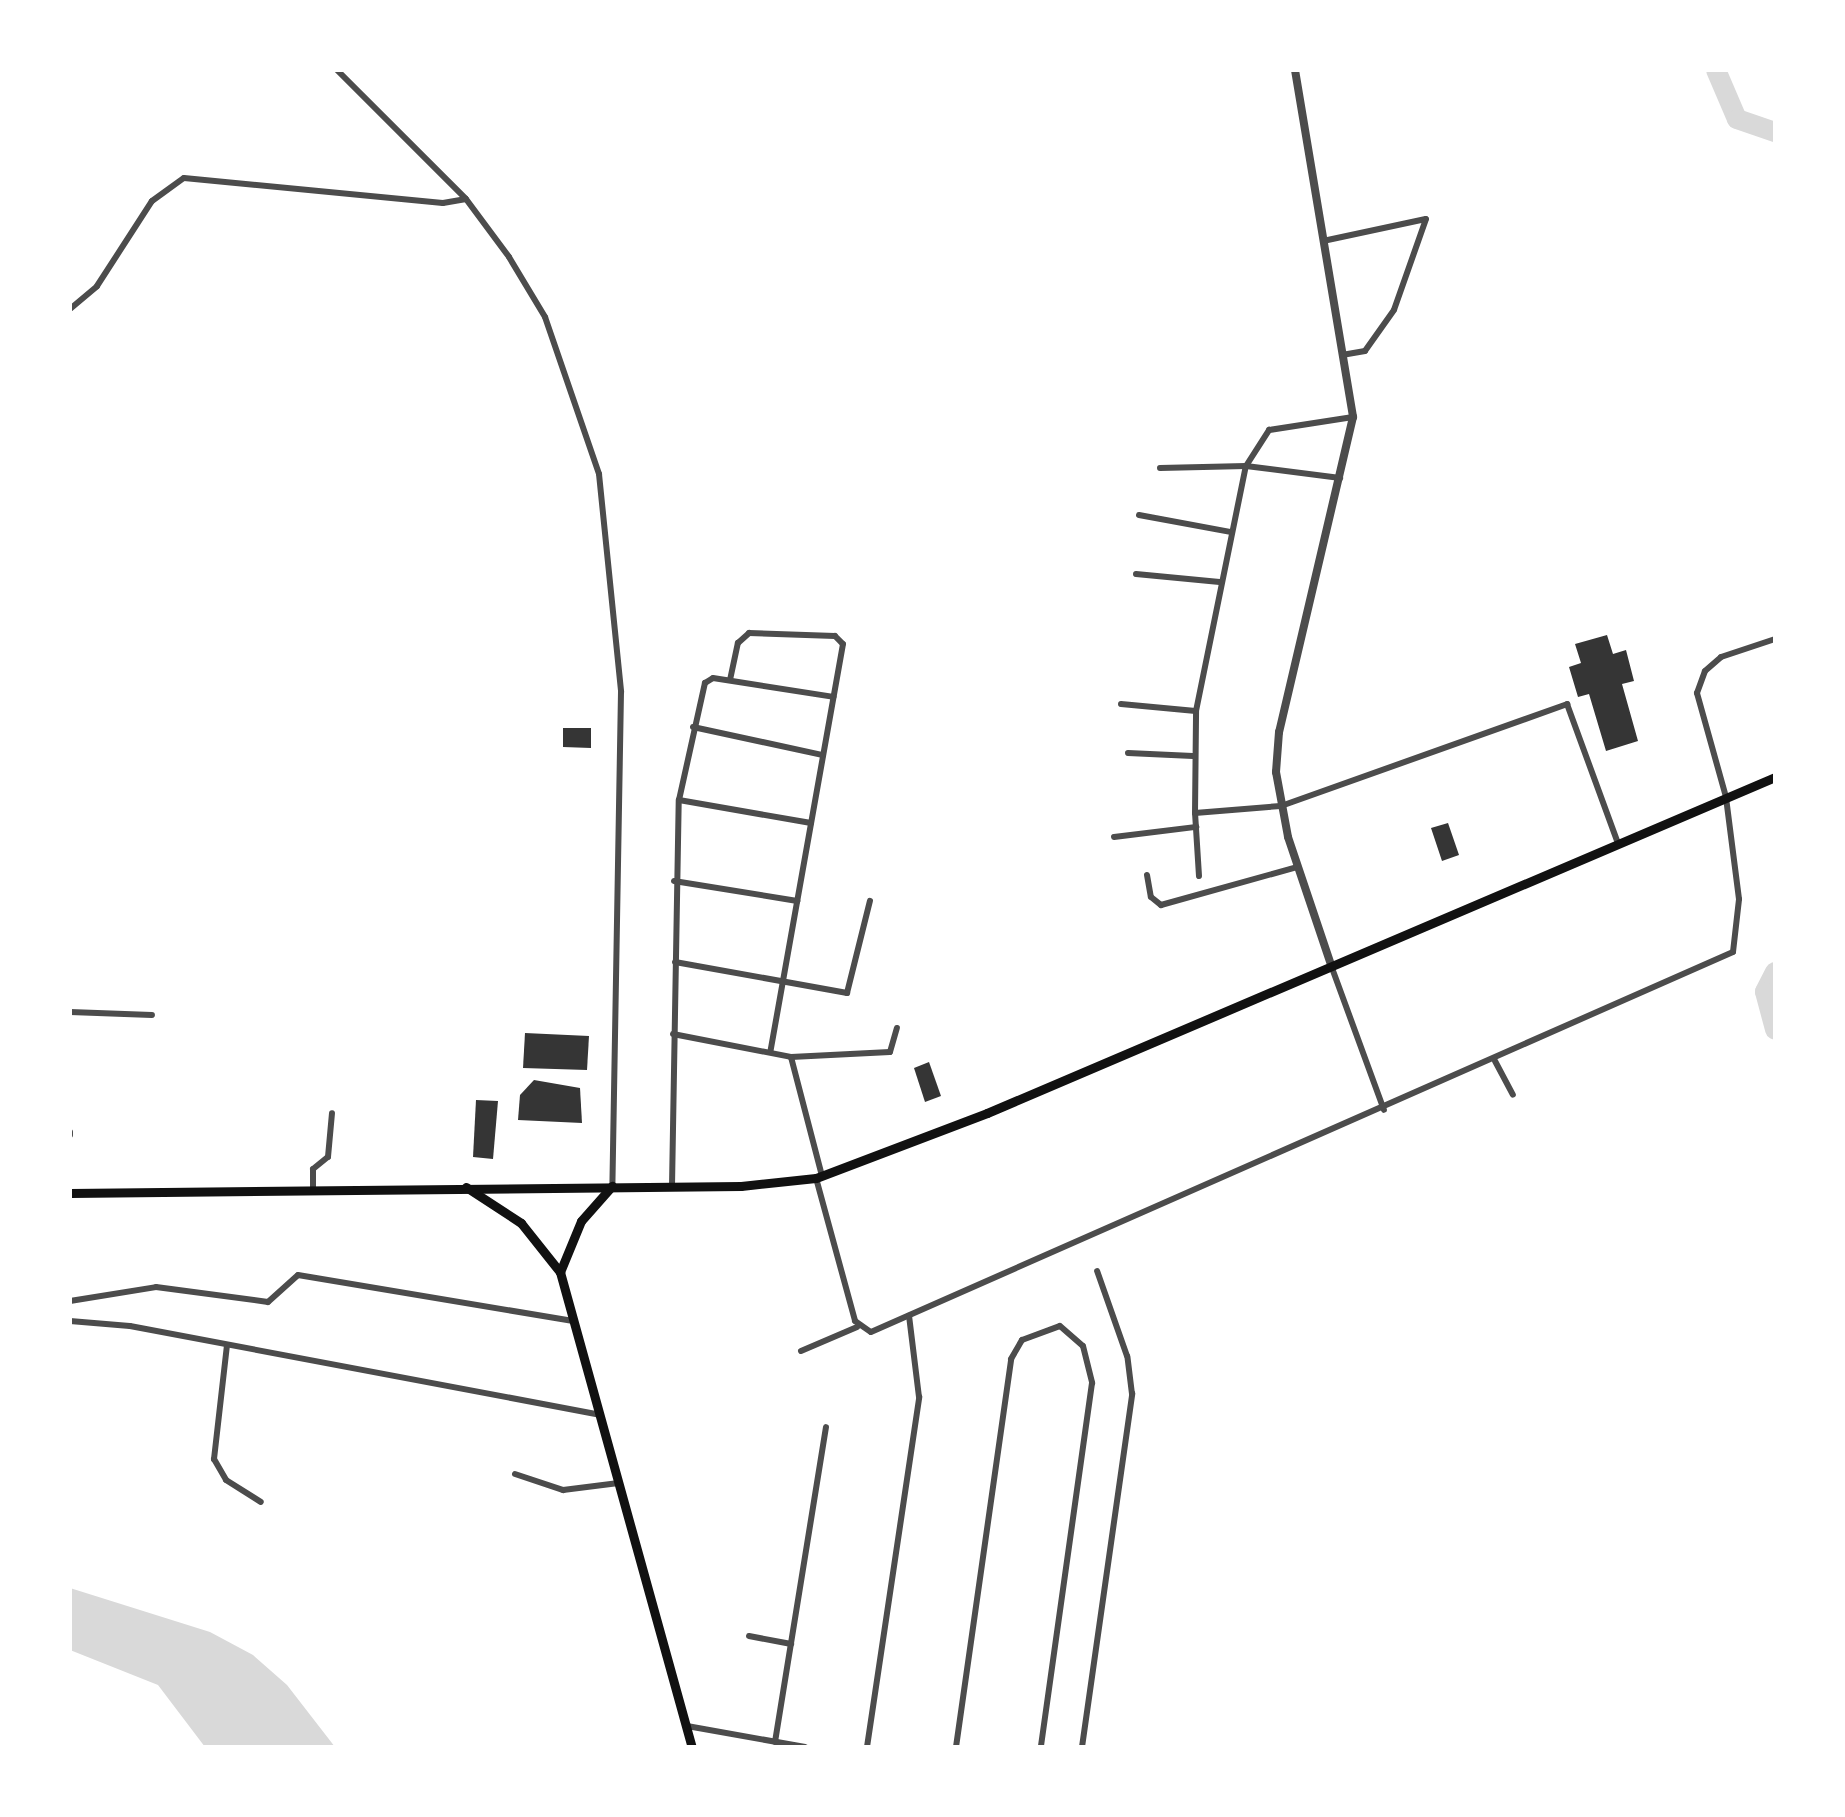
<!DOCTYPE html>
<style>
body{margin:0}
#map{position:relative;width:1845px;height:1817px;overflow:hidden;background:#fff;font-family:"Golos Text",sans-serif}
div>[style]{position:absolute}
.water>*{inset:0;background:#d9d9d9}
.river>*{height:20px;margin:-10px;padding:0 10px;transform-origin:10px;border-radius:10px;background:#d9d9d9}
.building>*{inset:0;background:#353535}
.minor>*{height:6px;margin:-3px;padding:0 3px;transform-origin:3px;border-radius:3px;background:#4c4c4c}
.tertiary>*{height:8px;margin:-4px;padding:0 4px;transform-origin:4px;border-radius:4px;background:#4c4c4c}
.secondary>*{height:9px;margin:-4.5px;padding:0 4.5px;transform-origin:4.5px;border-radius:4.5px;background:#111}
span{translate:-50% -50%;white-space:nowrap;text-align:center;line-height:1.15;-webkit-text-stroke:8px #fff;paint-order:stroke}
.frame{position:absolute;inset:0;border:72px solid #fff;pointer-events:none}
</style>
<div id="map">
<div class="water">
<div style="clip-path:polygon(70px 1588px,210px 1632px,253px 1655px,287px 1685px,335px 1747px,205px 1747px,158px 1685px,70px 1650px)"></div>
</div>
<div class="river">
<div style="left:1716px;top:70px;width:53px;rotate:66.8deg"></div>
<div style="left:1737px;top:119px;width:40px;rotate:18.9deg"></div>
<div style="left:1775px;top:972px;width:22px;rotate:117deg"></div>
<div style="left:1765px;top:992px;width:39px;rotate:75deg"></div>
</div>
<div class="building">
<div style="clip-path:polygon(1607px 635px,1613px 654px,1626px 650px,1634px 681px,1622px 684px,1638px 741px,1606px 751px,1589px 694px,1578px 697px,1569px 667px,1581px 663px,1575px 644px)"></div>
<div style="clip-path:polygon(563px 728px,591px 728px,591px 748px,563px 747px)"></div>
<div style="clip-path:polygon(1448px 823px,1459px 855px,1442px 861px,1431px 828px)"></div>
<div style="clip-path:polygon(525px 1033px,589px 1036px,587px 1070px,523px 1068px)"></div>
<div style="clip-path:polygon(929px 1062px,941px 1096px,925px 1102px,914px 1068px)"></div>
<div style="clip-path:polygon(534px 1080px,580px 1088px,582px 1123px,518px 1120px,520px 1095px)"></div>
<div style="clip-path:polygon(476px 1100px,498px 1101px,493px 1159px,473px 1157px)"></div>
</div>
<div class="minor">
<div style="left:337px;top:70px;width:182px;rotate:45deg"></div>
<div style="left:466px;top:199px;width:72px;rotate:53.4deg"></div>
<div style="left:509px;top:257px;width:70px;rotate:59deg"></div>
<div style="left:545px;top:317px;width:166px;rotate:71deg"></div>
<div style="left:599px;top:474px;width:219px;rotate:84.2deg"></div>
<div style="left:621px;top:692px;width:494px;rotate:91deg"></div>
<div style="left:1323px;top:241px;width:105px;rotate:-12.1deg"></div>
<div style="left:1426px;top:219px;width:96px;rotate:109.4deg"></div>
<div style="left:1394px;top:310px;width:50px;rotate:125.3deg"></div>
<div style="left:1365px;top:351px;width:22px;rotate:170deg"></div>
<div style="left:70px;top:309px;width:35px;rotate:-40deg"></div>
<div style="left:97px;top:286px;width:101px;rotate:-57.1deg"></div>
<div style="left:152px;top:201px;width:39px;rotate:-36deg"></div>
<div style="left:184px;top:178px;width:260px;rotate:5.5deg"></div>
<div style="left:443px;top:203px;width:22px;rotate:-10deg"></div>
<div style="left:1160px;top:468px;width:86px;rotate:-1.3deg"></div>
<div style="left:1246px;top:466px;width:95px;rotate:7.3deg"></div>
<div style="left:1139px;top:515px;width:94px;rotate:10.5deg"></div>
<div style="left:1136px;top:574px;width:84px;rotate:5.4deg"></div>
<div style="left:730px;top:680px;width:38px;rotate:-78deg"></div>
<div style="left:738px;top:643px;width:15px;rotate:-42deg"></div>
<div style="left:749px;top:633px;width:86px;rotate:2deg"></div>
<div style="left:835px;top:636px;width:11px;rotate:45deg"></div>
<div style="left:843px;top:644px;width:414px;rotate:100.1deg"></div>
<div style="left:1121px;top:704px;width:75px;rotate:5.3deg"></div>
<div style="left:693px;top:727px;width:133px;rotate:12.2deg"></div>
<div style="left:1128px;top:753px;width:65px;rotate:2.6deg"></div>
<div style="left:679px;top:800px;width:134px;rotate:9.9deg"></div>
<div style="left:1195px;top:813px;width:102px;rotate:-89.4deg"></div>
<div style="left:1196px;top:711px;width:250px;rotate:-78.5deg"></div>
<div style="left:1246px;top:466px;width:43px;rotate:-57.4deg"></div>
<div style="left:1269px;top:430px;width:85px;rotate:-8.8deg"></div>
<div style="left:1114px;top:837px;width:83px;rotate:-7deg"></div>
<div style="left:1147px;top:875px;width:22px;rotate:80deg"></div>
<div style="left:1151px;top:897px;width:13px;rotate:39deg"></div>
<div style="left:1161px;top:905px;width:141px;rotate:-15.6deg"></div>
<div style="left:1199px;top:876px;width:63px;rotate:-93.6deg"></div>
<div style="left:1195px;top:813px;width:86px;rotate:-4.7deg"></div>
<div style="left:1281px;top:806px;width:304px;rotate:-19.6deg"></div>
<div style="left:1567px;top:704px;width:146px;rotate:69.9deg"></div>
<div style="left:674px;top:881px;width:125px;rotate:9.2deg"></div>
<div style="left:675px;top:962px;width:175px;rotate:10.2deg"></div>
<div style="left:847px;top:993px;width:95px;rotate:-76deg"></div>
<div style="left:1332px;top:968px;width:151px;rotate:69.9deg"></div>
<div style="left:70px;top:1012px;width:82px;rotate:2.1deg"></div>
<div style="left:673px;top:1034px;width:120px;rotate:11deg"></div>
<div style="left:791px;top:1057px;width:99px;rotate:-2.9deg"></div>
<div style="left:890px;top:1052px;width:25px;rotate:-74deg"></div>
<div style="left:791px;top:1057px;width:123px;rotate:75.4deg"></div>
<div style="left:1495px;top:1061px;width:38px;rotate:62deg"></div>
<div style="left:70px;top:1132px;width:3px;rotate:90deg"></div>
<div style="left:816px;top:1178px;width:148px;rotate:74.7deg"></div>
<div style="left:855px;top:1321px;width:19px;rotate:35deg"></div>
<div style="left:871px;top:1332px;width:942px;rotate:-23.79deg"></div>
<div style="left:1733px;top:952px;width:53px;rotate:-83.5deg"></div>
<div style="left:1739px;top:899px;width:103px;rotate:-97.3deg"></div>
<div style="left:1726px;top:797px;width:108px;rotate:-105.6deg"></div>
<div style="left:1697px;top:693px;width:23px;rotate:-70deg"></div>
<div style="left:1705px;top:671px;width:21px;rotate:-41deg"></div>
<div style="left:1721px;top:657px;width:57px;rotate:-18.4deg"></div>
<div style="left:672px;top:1186px;width:386px;rotate:-89deg"></div>
<div style="left:679px;top:800px;width:120px;rotate:-77.5deg"></div>
<div style="left:705px;top:683px;width:9px;rotate:-32deg"></div>
<div style="left:713px;top:678px;width:122px;rotate:8.9deg"></div>
<div style="left:313px;top:1187px;width:18px;rotate:-90deg"></div>
<div style="left:313px;top:1169px;width:19px;rotate:-39deg"></div>
<div style="left:328px;top:1157px;width:44px;rotate:-84.8deg"></div>
<div style="left:70px;top:1301px;width:87px;rotate:-9.2deg"></div>
<div style="left:156px;top:1287px;width:113px;rotate:7.6deg"></div>
<div style="left:268px;top:1302px;width:40px;rotate:-42deg"></div>
<div style="left:298px;top:1275px;width:279px;rotate:9.5deg"></div>
<div style="left:70px;top:1321px;width:60px;rotate:4.8deg"></div>
<div style="left:130px;top:1326px;width:478px;rotate:10.7deg"></div>
<div style="left:227px;top:1345px;width:115px;rotate:96.5deg"></div>
<div style="left:214px;top:1459px;width:24px;rotate:60deg"></div>
<div style="left:226px;top:1480px;width:41px;rotate:32.2deg"></div>
<div style="left:801px;top:1351px;width:61px;rotate:-23.2deg"></div>
<div style="left:515px;top:1474px;width:51px;rotate:18.4deg"></div>
<div style="left:563px;top:1490px;width:56px;rotate:-7.1deg"></div>
<div style="left:749px;top:1636px;width:43px;rotate:10.8deg"></div>
<div style="left:687px;top:1726px;width:120px;rotate:10.1deg"></div>
<div style="left:775px;top:1742px;width:319px;rotate:-80.8deg"></div>
<div style="left:867px;top:1747px;width:354px;rotate:-81.5deg"></div>
<div style="left:919px;top:1397px;width:82px;rotate:-97deg"></div>
<div style="left:956px;top:1747px;width:392px;rotate:-81.9deg"></div>
<div style="left:1011px;top:1359px;width:22px;rotate:-60deg"></div>
<div style="left:1022px;top:1340px;width:40px;rotate:-20.2deg"></div>
<div style="left:1060px;top:1326px;width:30px;rotate:41deg"></div>
<div style="left:1083px;top:1346px;width:38px;rotate:76deg"></div>
<div style="left:1092px;top:1383px;width:368px;rotate:98deg"></div>
<div style="left:1082px;top:1747px;width:357px;rotate:-81.9deg"></div>
<div style="left:1132px;top:1394px;width:38px;rotate:-97deg"></div>
<div style="left:1127px;top:1356px;width:90px;rotate:-109.4deg"></div>
</div>
<div class="tertiary">
<div style="left:1295px;top:70px;width:352px;rotate:80.5deg"></div>
<div style="left:1353px;top:417px;width:324px;rotate:103.2deg"></div>
<div style="left:1279px;top:732px;width:40px;rotate:94.3deg"></div>
<div style="left:1276px;top:772px;width:66px;rotate:79.5deg"></div>
<div style="left:1288px;top:837px;width:138px;rotate:71.4deg"></div>
</div>
<div class="secondary">
<div style="left:466px;top:1187px;width:66px;rotate:33.2deg"></div>
<div style="left:521px;top:1223px;width:63px;rotate:51.5deg"></div>
<div style="left:560px;top:1272px;width:493px;rotate:74.5deg"></div>
<div style="left:70px;top:1193px;width:671px;rotate:-0.6deg"></div>
<div style="left:741px;top:1186px;width:75px;rotate:-6.1deg"></div>
<div style="left:816px;top:1178px;width:183px;rotate:-20.8deg"></div>
<div style="left:987px;top:1113px;width:857px;rotate:-23.09deg"></div>
<div style="left:560px;top:1272px;width:55px;rotate:-67.6deg"></div>
<div style="left:581px;top:1221px;width:47px;rotate:-48.5deg"></div>
</div>
<div class="frame"></div>
</div>
